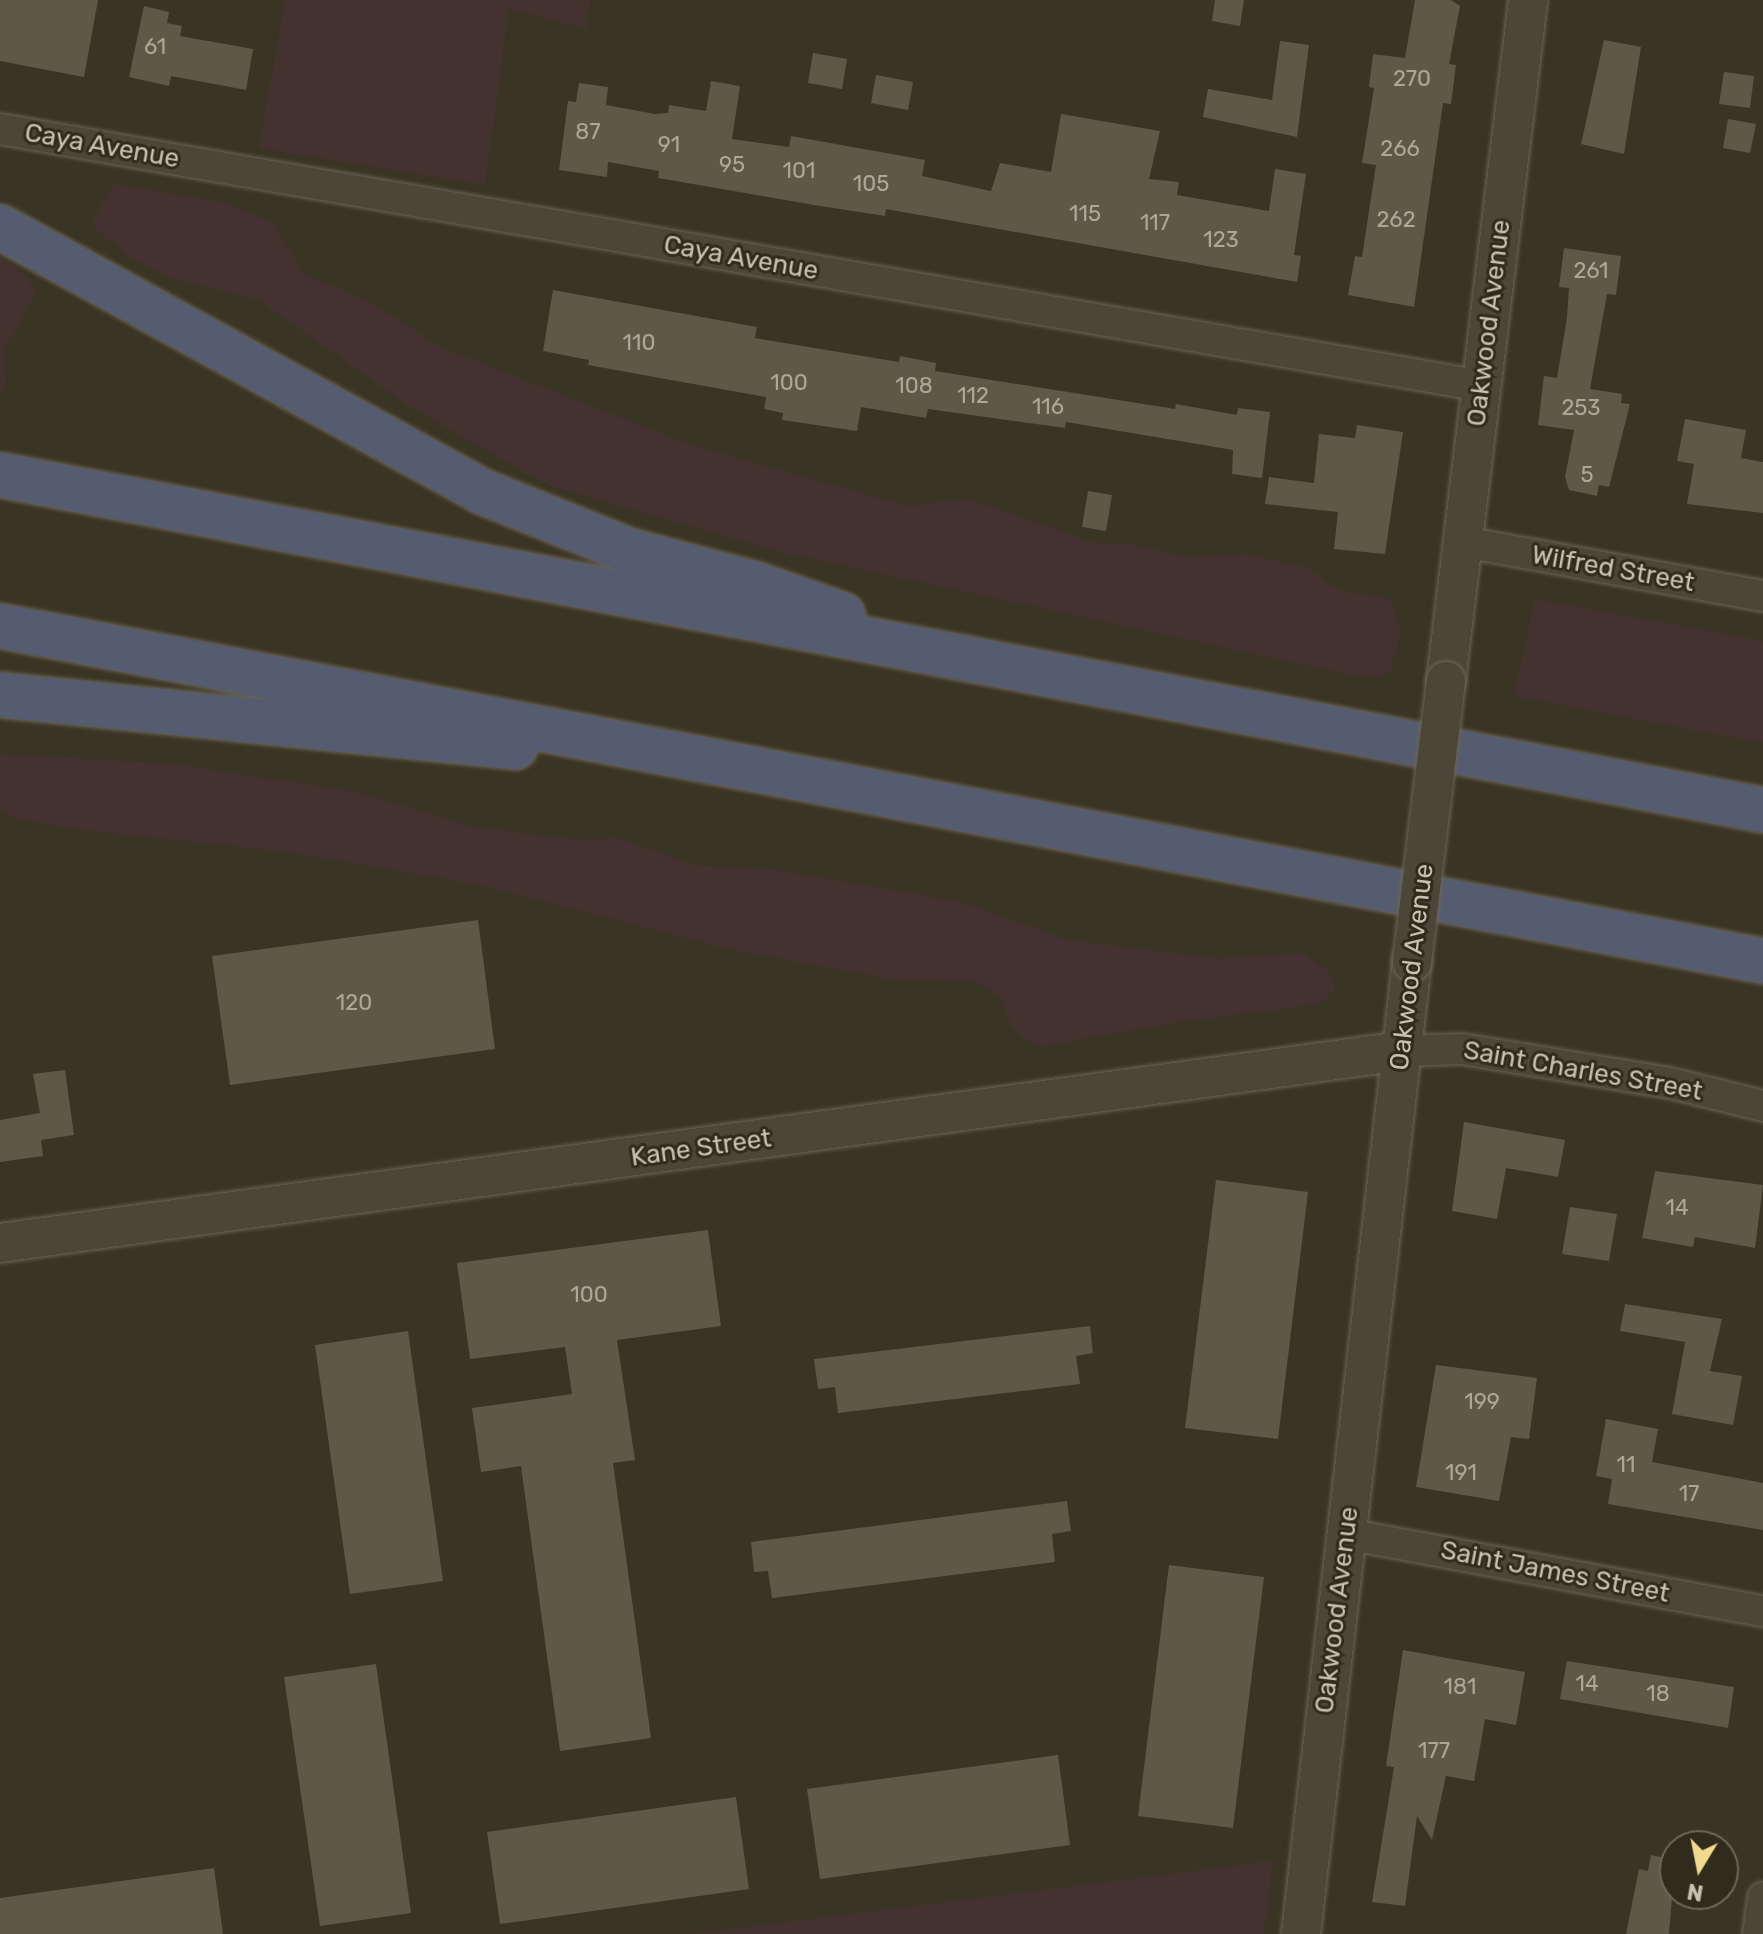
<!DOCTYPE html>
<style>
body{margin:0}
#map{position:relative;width:1763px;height:1934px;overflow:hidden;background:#3a3424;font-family:Rubik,sans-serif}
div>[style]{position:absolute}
.green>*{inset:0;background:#443230}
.building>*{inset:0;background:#5e5846}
.roads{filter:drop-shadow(0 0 2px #696456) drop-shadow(0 0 2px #696456)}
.minor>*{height:30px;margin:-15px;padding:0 15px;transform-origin:15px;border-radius:15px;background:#4b4638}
.tertiary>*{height:38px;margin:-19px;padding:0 19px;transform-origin:19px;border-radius:19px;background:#4b4638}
.motorway>*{height:44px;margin:-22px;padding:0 22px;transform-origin:22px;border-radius:22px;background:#565c70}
.bridges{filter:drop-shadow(0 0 2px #696456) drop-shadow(0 0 2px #696456)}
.tertiary-bridge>*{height:38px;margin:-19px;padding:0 19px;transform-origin:19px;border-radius:19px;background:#4b4638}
span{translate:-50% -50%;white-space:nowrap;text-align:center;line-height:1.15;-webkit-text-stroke:6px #302b1d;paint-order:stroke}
.number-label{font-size:22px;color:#aca898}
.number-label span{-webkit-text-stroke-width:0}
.street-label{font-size:26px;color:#c6c2b3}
.north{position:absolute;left:1659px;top:1830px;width:80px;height:80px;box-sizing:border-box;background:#302b1d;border:2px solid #6c6759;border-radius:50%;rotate:190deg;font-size:22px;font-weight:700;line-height:32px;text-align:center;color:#c6c2b3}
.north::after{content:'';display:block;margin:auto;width:28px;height:36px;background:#f1da8e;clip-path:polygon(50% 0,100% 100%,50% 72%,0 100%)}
</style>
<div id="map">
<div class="green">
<div style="clip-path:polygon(285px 0,590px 0,586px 29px,509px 9px,485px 185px,259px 148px)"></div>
<div style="clip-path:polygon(114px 184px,225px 203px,272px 222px,304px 274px,371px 302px,440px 347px,691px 445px,908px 506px,969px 499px,1094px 543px,1126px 543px,1185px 557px,1248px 554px,1307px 568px,1341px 591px,1383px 597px,1392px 603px,1401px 632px,1390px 672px,1380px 677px,1348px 674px,781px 552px,550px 486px,412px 408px,257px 299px,172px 278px,132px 258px,95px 229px,94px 219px)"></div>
<div style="clip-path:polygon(0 258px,28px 276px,35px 295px,3px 351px,6px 382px,0 391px)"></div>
<div style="clip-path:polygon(1535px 599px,1763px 641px,1763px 743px,1514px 696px)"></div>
<div style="clip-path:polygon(0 754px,175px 764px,356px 792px,474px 827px,578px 840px,618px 838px,695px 865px,776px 870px,961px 902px,1068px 940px,1221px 959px,1301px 953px,1328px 970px,1335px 989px,1320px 1004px,1178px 1022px,1037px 1047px,1012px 1028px,1001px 997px,973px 981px,897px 980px,733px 950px,485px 886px,288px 852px,74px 829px,10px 817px,0 811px)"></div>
<div style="clip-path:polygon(1273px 1861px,1264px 1934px,691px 1934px,1272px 1861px)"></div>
</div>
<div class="building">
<div style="clip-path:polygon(0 0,98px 0,84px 77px,0 61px)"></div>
<div style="clip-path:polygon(1215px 0,1244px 0,1240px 26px,1212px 21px)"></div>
<div style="clip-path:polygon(1415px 0,1451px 0,1460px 6px,1449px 64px,1456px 65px,1451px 104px,1443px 103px,1414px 307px,1348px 295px,1355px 256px,1362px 257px,1376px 165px,1362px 163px,1374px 88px,1369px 87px,1373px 54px,1405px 58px)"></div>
<div style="clip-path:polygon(144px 6px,169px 12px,167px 23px,182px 26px,180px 36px,253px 49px,246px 90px,171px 76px,169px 86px,129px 77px)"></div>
<div style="clip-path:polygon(1604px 40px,1641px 47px,1624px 154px,1581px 144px)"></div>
<div style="clip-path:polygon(1280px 41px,1309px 45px,1297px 137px,1203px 117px,1208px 89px,1272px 100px)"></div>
<div style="clip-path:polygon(813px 53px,847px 59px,842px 89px,808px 83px)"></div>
<div style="clip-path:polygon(1724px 72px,1754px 76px,1750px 108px,1719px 104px)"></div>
<div style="clip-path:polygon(876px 75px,913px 82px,908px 110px,871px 103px)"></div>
<div style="clip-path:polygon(711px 81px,740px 86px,732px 139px,789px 147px,791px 136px,925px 160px,922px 176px,991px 191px,1000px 163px,1051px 172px,1061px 114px,1160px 131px,1149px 179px,1179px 182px,1177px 195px,1269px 211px,1275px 169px,1306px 174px,1294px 255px,1301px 256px,1297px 282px,886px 209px,885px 216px,814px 205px,658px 178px,659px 171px,608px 162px,607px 177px,559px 170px,568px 101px,576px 102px,579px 83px,608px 87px,606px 105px,655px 114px,668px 113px,669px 105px,706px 111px)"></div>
<div style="clip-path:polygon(1728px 119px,1756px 124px,1750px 153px,1723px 148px)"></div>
<div style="clip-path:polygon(1564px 248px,1621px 256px,1616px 295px,1607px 294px,1590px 389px,1622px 394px,1621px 403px,1630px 404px,1609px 487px,1599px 485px,1597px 496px,1569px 490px,1565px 477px,1574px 430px,1538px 425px,1544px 376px,1557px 378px,1567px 318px,1569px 288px,1559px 287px)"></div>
<div style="clip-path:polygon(553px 290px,757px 327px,755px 338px,899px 362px,900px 356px,936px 363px,935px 371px,1175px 409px,1176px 404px,1237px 415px,1238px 408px,1270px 412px,1262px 478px,1232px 474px,1233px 450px,1066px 422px,1065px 428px,928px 409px,926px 418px,861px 407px,857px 431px,782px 420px,783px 413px,764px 409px,766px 397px,588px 365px,589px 360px,543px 351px)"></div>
<div style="clip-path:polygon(1685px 419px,1746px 430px,1741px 458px,1763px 462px,1763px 513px,1687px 504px,1694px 464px,1677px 461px)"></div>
<div style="clip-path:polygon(1357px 425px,1403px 432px,1385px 554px,1334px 549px,1338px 512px,1265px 504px,1269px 477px,1314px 483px,1319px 434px,1355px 438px)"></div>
<div style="clip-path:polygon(1088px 491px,1112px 495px,1106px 531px,1082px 527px)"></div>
<div style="clip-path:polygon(478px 920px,495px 1049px,230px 1085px,212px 956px)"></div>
<div style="clip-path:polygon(65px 1070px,74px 1135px,41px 1140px,43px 1156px,0 1162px,0 1120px,40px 1113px,33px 1074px)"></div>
<div style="clip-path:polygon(1464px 1122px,1565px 1140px,1558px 1177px,1506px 1168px,1497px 1219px,1452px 1211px)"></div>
<div style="clip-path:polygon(1655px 1171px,1763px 1185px,1755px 1248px,1695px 1237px,1693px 1247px,1642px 1238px)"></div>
<div style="clip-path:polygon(1216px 1180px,1308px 1192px,1278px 1439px,1185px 1428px)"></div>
<div style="clip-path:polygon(1570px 1207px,1617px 1214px,1609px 1261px,1562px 1254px)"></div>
<div style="clip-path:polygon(708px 1230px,721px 1326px,617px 1340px,635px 1460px,613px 1463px,651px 1738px,560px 1751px,521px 1466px,481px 1472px,472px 1408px,572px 1394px,565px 1347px,470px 1359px,457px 1263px)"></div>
<div style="clip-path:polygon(1625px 1304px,1722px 1319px,1710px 1371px,1742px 1376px,1733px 1425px,1672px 1414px,1685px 1342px,1620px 1331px)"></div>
<div style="clip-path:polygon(1090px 1326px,1093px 1353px,1076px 1356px,1080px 1384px,838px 1413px,835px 1387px,818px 1389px,814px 1359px)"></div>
<div style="clip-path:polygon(408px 1331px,443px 1581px,350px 1594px,315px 1345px)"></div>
<div style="clip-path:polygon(1436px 1365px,1537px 1378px,1529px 1439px,1511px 1437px,1499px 1501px,1416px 1487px)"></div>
<div style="clip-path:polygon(1606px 1419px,1658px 1429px,1652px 1462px,1763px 1483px,1763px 1530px,1608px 1504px,1612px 1479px,1596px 1476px)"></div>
<div style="clip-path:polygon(1067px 1501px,1071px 1531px,1052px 1534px,1055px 1562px,772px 1598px,768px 1571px,754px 1572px,751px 1542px)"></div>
<div style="clip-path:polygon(1169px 1565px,1264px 1577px,1233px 1828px,1138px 1816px)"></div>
<div style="clip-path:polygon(1403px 1650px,1525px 1672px,1516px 1725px,1485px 1719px,1474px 1781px,1446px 1776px,1432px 1840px,1417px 1816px,1405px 1906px,1372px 1902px,1394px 1767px,1386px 1766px)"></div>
<div style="clip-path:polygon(1567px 1661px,1734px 1687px,1728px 1728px,1560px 1699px)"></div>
<div style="clip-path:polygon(376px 1664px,411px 1913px,320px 1926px,284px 1677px)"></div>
<div style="clip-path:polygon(1058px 1755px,1070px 1845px,820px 1879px,807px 1789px)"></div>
<div style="clip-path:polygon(736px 1797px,749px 1889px,500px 1924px,487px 1832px)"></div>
<div style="clip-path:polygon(1651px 1855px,1675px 1860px,1669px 1934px,1626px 1934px,1639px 1869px,1648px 1871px)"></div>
<div style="clip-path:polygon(214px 1868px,223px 1934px,0 1934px,0 1898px)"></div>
</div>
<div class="roads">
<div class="minor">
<div style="left:0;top:129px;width:1504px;rotate:9.84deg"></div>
<div style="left:1463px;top:542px;width:305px;rotate:10.2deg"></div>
<div style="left:1402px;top:1051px;width:60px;rotate:-1.9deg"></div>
<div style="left:1462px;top:1049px;width:211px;rotate:9.3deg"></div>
<div style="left:1670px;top:1083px;width:96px;rotate:13.9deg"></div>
<div style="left:1346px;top:1534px;width:424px;rotate:10.5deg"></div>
<div style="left:1758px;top:1934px;width:37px;rotate:-82deg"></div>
</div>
<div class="tertiary">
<div style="left:1446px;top:681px;width:686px;rotate:-83.13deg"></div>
<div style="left:0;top:1243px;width:1415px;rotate:-7.8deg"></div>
<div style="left:1301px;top:1934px;width:978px;rotate:-83.49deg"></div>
</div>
<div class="motorway">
<div style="left:0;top:227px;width:551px;rotate:28.75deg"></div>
<div style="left:483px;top:492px;width:158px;rotate:21.9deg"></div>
<div style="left:630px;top:551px;width:129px;rotate:14.8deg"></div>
<div style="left:755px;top:584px;width:93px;rotate:19.4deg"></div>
<div style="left:0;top:475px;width:1795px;rotate:10.76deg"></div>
<div style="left:0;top:626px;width:1795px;rotate:10.76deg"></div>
<div style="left:0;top:695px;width:518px;rotate:5.77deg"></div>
</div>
</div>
<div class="bridges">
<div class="tertiary-bridge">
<div style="left:1412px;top:962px;width:283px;rotate:-83.1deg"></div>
</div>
</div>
<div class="number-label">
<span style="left:155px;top:47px">61</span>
<span style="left:1412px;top:79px">270</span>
<span style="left:588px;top:132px">87</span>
<span style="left:669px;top:145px">91</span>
<span style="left:1400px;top:149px">266</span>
<span style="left:732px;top:165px">95</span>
<span style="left:799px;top:171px">101</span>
<span style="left:871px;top:184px">105</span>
<span style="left:1085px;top:214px">115</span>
<span style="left:1396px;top:220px">262</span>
<span style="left:1155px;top:223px">117</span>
<span style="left:1221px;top:240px">123</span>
<span style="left:1591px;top:271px">261</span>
<span style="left:639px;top:343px">110</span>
<span style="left:789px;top:383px">100</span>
<span style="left:914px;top:386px">108</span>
<span style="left:973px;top:396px">112</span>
<span style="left:1048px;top:407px">116</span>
<span style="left:1581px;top:408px">253</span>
<span style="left:1587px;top:475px">5</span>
<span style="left:354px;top:1003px">120</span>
<span style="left:1677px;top:1208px">14</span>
<span style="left:589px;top:1295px">100</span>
<span style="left:1482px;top:1402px">199</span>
<span style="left:1626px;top:1465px">11</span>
<span style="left:1461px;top:1473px">191</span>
<span style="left:1689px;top:1494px">17</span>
<span style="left:1587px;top:1684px">14</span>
<span style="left:1460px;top:1687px">181</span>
<span style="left:1658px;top:1694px">18</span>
<span style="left:1434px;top:1751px">177</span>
</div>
<div class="street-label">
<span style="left:102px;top:146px;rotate:10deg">Caya Avenue</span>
<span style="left:741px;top:258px;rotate:10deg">Caya Avenue</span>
<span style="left:1489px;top:323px;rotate:-83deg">Oakwood Avenue</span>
<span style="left:1613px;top:569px;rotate:10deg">Wilfred Street</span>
<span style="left:1412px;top:967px;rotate:-83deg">Oakwood Avenue</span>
<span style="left:1583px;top:1071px;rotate:10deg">Saint Charles Street</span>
<span style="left:701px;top:1148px;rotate:-8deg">Kane Street</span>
<span style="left:1555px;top:1572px;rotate:11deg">Saint James Street</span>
<span style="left:1337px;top:1610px;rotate:-83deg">Oakwood Avenue</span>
</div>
<div class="north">N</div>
</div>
